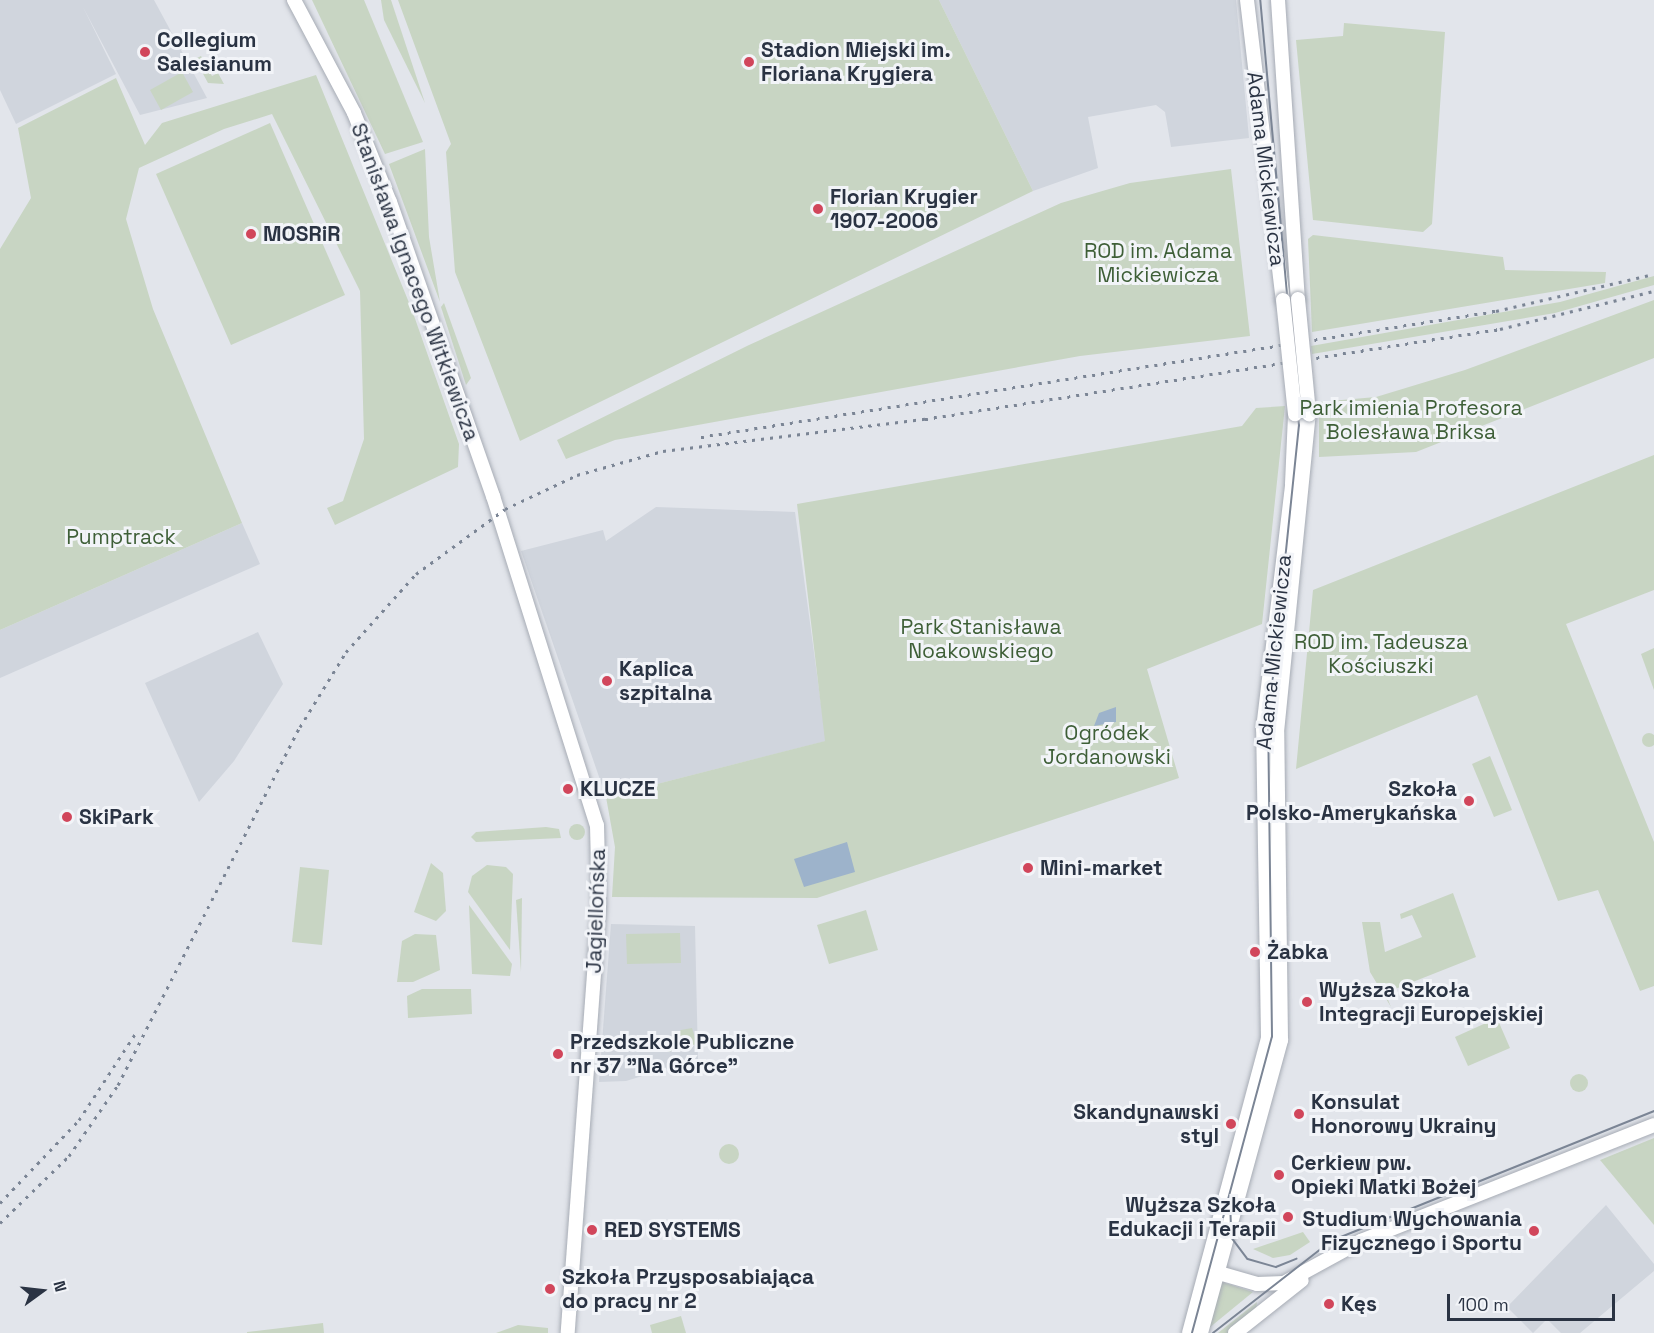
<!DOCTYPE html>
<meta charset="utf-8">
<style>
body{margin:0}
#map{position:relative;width:1654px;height:1333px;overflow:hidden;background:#e2e5eb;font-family:"Space Grotesk",sans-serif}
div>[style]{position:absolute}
.built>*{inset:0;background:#d0d5dd}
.green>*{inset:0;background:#c8d5c3}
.round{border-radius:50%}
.water>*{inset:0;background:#9db3cb}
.roads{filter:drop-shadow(0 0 2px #a7acb5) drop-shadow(0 0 2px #a7acb5)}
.secondary>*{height:14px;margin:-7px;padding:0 7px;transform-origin:7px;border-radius:7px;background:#fff}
.tram>*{height:1.5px;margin:-0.75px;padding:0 0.75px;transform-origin:0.75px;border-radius:0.75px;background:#7b8595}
.rail>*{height:3px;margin-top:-1.5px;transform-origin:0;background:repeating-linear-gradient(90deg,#7b8595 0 3px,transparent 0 9px)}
.bridges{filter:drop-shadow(0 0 2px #a7acb5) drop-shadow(0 0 2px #a7acb5)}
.secondary-bridge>*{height:14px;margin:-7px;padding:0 7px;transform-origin:7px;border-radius:7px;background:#fff}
.dots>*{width:16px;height:16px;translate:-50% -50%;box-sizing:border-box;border:3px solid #f2f4f8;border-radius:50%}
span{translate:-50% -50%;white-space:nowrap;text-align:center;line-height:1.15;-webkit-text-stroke:6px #f2f4f8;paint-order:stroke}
.poi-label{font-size:21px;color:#2a3343;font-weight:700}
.left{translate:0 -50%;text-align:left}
.right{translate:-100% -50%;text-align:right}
.street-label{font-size:21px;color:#2a3343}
.park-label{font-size:21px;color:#3e5f37}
.north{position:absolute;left:12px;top:1261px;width:60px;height:60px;-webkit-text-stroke:4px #f2f4f8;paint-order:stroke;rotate:75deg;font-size:16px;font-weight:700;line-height:24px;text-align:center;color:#2a3343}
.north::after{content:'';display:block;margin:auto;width:21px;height:27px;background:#2a3343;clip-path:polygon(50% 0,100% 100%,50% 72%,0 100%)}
.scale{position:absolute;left:1447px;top:1294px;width:168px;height:27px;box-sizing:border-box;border:3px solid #2a3343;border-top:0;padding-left:8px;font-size:18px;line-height:21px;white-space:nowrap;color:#2a3343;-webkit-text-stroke:4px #f2f4f8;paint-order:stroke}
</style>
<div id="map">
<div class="built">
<div style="clip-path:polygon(0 0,154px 0,207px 98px,140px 115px,83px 7px,116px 74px,16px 124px,0 90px)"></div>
<div style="clip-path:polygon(939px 0,1236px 0,1249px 138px,1171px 147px,1165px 112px,1156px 105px,1088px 117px,1098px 168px,1033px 191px)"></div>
<div style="clip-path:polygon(656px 507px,795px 512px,826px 741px,606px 797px,521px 551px,603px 530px,606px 541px)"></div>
<div style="clip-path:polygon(242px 523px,260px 564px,0 678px,0 630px)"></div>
<div style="clip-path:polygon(258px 632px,283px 684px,234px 761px,199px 802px,145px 683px)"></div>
<div style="clip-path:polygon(611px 924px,695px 926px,698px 1059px,626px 1081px,599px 1082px)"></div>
<div style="clip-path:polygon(1606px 1205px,1654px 1264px,1654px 1271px,1580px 1333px,1561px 1333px,1547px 1319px,1533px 1333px,1507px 1307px)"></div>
</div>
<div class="green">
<div style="clip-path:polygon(312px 0,364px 0,423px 142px,385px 154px)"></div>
<div style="clip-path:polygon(381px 0,391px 0,425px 103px,384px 20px)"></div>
<div style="clip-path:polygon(398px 0,939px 0,1033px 191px,520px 441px,455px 272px,446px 152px,451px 144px)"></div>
<div style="clip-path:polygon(1344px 23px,1445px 32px,1432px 224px,1423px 232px,1313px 220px,1296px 40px,1343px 36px)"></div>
<div style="clip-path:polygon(201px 56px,212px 76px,218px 73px,224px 84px,208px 83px,195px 59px)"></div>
<div style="clip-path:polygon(182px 72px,193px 92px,161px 110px,150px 90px)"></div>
<div style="clip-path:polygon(316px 75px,412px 310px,459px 444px,458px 467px,335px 525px,327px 508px,343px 501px,364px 439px,360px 291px,272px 114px,224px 129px,139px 168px,126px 219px,153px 309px,242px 523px,0 630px,0 249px,31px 198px,18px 128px,116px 78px,145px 145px,162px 123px)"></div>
<div style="clip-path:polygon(270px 123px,345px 295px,231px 345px,156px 174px)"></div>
<div style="clip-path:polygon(425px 149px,429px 237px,440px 302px,389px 164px)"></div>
<div style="clip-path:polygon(1231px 169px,1250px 336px,1080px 356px,615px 440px,566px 459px,557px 440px,749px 345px,1061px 203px,1130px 183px)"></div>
<div style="clip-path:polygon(1313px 235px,1503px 257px,1505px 270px,1606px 272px,1605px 283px,1312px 332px,1308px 239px)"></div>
<div style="clip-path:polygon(1654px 276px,1654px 285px,1555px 313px,1312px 354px,1311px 346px,1560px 302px)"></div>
<div style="clip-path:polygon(1654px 300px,1654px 358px,1416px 452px,1319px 457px,1319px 402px,1376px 397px,1465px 370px)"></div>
<div style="clip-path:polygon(444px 303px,471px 378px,466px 385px,441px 307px)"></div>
<div style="clip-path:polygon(1285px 406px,1262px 624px,1147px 669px,1179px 778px,817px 898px,612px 897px,615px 847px,606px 797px,825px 741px,797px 504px,1242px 426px,1256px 408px)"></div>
<div style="clip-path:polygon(1654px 455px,1654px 590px,1566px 624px,1654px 842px,1654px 986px,1640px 991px,1598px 890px,1558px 901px,1477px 695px,1296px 769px,1313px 590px)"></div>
<div style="clip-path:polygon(1654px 648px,1654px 690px,1641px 654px)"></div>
<div class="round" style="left:1642px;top:733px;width:14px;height:14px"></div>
<div style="clip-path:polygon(1490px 756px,1512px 810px,1494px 817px,1472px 764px)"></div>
<div class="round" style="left:569px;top:824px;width:16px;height:16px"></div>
<div style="clip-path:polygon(546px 827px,559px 829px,561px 838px,476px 842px,471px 837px,476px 832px)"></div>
<div style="clip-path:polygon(431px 863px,443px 873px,446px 911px,436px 921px,414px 912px)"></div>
<div style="clip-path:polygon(487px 865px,506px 867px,513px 874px,510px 950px,468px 892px,472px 876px)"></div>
<div style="clip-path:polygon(300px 867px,329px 870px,322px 945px,292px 942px)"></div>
<div style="clip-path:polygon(1453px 893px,1476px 957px,1395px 989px,1386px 995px,1391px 1007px,1370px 972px,1362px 922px,1380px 922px,1385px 952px,1422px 937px,1412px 915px,1401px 919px,1400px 914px)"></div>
<div style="clip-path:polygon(522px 898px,521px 972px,516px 900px)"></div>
<div style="clip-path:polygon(469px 905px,512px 964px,510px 976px,472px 974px)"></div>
<div style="clip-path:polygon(866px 910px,878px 950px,829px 964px,817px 925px)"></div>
<div style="clip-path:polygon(680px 933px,681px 963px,627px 964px,626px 934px)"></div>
<div style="clip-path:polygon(415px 934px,436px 935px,440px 970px,413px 982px,397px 982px,402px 941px)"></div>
<div style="clip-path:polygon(422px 989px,471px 989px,472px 1014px,408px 1018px,407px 996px)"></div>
<div style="clip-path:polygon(1497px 1018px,1510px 1048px,1468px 1066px,1455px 1037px)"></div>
<div style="clip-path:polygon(692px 1028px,697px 1044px,668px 1052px,666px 1044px,681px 1030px)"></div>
<div class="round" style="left:1570px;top:1074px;width:18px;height:18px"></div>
<div style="clip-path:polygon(1654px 1138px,1654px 1225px,1600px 1160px)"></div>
<div class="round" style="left:719px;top:1144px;width:20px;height:20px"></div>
<div style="clip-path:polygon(1303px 1232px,1310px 1242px,1290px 1255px,1273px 1258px,1253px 1249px)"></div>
<div style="clip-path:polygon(1222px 1282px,1253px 1292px,1209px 1328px,1221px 1283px)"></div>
<div style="clip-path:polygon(1257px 1302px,1256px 1310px,1232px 1333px,1218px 1333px)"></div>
<div style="clip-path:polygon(681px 1316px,686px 1333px,652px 1333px,650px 1325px)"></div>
<div style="clip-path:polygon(323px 1323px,324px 1333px,247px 1333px,247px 1332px)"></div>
<div style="clip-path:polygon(518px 1325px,548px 1328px,548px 1333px,496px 1333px)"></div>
</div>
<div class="water">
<div style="clip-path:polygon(1116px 707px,1116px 722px,1094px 726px,1099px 713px)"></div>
<div style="clip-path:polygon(847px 842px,855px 872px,804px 887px,794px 859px)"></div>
</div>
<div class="roads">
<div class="secondary">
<div style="left:294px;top:0;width:128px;rotate:62deg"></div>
<div style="left:354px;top:113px;width:96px;rotate:68deg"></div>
<div style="left:390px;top:202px;width:312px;rotate:70.7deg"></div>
<div style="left:493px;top:496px;width:345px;rotate:72.5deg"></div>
<div style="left:597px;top:825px;width:81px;rotate:88.6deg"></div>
<div style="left:599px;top:906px;width:428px;rotate:94.2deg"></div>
<div style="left:1247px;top:0;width:302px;rotate:83.2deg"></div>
<div style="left:1278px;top:0;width:300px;rotate:86.2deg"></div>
<div style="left:1212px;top:1271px;width:47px;rotate:16.1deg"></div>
<div style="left:1257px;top:1284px;width:27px;rotate:-2deg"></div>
<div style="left:1284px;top:1283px;width:88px;rotate:-28.6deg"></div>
<div style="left:1361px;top:1241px;width:315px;rotate:-21.6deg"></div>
<div style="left:1189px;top:1333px;width:305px;rotate:-75deg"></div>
<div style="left:1268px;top:1038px;width:309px;rotate:-90.9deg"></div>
<div style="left:1263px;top:729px;width:247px;rotate:-83.2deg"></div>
<div style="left:1292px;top:484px;width:70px;rotate:-87.5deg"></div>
<div style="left:1201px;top:1333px;width:304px;rotate:-74.7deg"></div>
<div style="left:1281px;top:1040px;width:308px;rotate:-90.7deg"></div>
<div style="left:1277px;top:732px;width:320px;rotate:-84.3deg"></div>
<div style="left:1235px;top:1333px;width:85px;rotate:-38.3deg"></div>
</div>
</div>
<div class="tram">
<div style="left:1231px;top:1214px;width:24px;rotate:88deg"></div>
<div style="left:1232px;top:1238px;width:26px;rotate:53deg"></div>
<div style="left:1248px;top:1259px;width:29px;rotate:16deg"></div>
<div style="left:1276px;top:1267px;width:22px;rotate:-22deg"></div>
<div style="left:1192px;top:1333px;width:307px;rotate:-74.9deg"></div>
<div style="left:1272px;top:1037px;width:312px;rotate:-90.7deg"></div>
<div style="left:1268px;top:725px;width:301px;rotate:-84.1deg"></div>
<div style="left:1299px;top:426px;width:428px;rotate:-95.2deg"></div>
<div style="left:1213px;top:1333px;width:150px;rotate:-37.9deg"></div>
<div style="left:1331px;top:1241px;width:348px;rotate:-21.9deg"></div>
</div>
<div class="rail">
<div style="left:701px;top:437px;width:805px;rotate:-9.01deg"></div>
<div style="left:1496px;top:311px;width:162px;rotate:-13.2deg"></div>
<div style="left:0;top:1203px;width:115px;rotate:-46.4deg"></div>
<div style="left:79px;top:1120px;width:106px;rotate:-56.9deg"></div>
<div style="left:0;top:1223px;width:96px;rotate:-44.2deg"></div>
<div style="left:69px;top:1156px;width:86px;rotate:-55.4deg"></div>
<div style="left:118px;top:1085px;width:402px;rotate:-63.1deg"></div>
<div style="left:300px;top:727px;width:88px;rotate:-58.5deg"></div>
<div style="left:346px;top:652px;width:105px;rotate:-48.1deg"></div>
<div style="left:416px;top:574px;width:110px;rotate:-36.1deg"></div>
<div style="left:505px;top:509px;width:80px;rotate:-25.3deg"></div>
<div style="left:577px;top:475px;width:89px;rotate:-15.6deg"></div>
<div style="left:663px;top:451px;width:264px;rotate:-7deg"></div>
<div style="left:925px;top:419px;width:582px;rotate:-8.9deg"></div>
<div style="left:1500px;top:329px;width:159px;rotate:-13.9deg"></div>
</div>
<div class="bridges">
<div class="secondary-bridge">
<div style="left:1298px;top:299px;width:116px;rotate:84.5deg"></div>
<div style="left:1283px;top:300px;width:115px;rotate:84deg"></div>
</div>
</div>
<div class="dots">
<div style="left:145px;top:52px;background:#d1465b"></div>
<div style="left:749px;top:62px;background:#d1465b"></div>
<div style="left:818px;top:209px;background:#d1465b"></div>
<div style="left:251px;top:234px;background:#d1465b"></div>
<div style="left:607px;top:681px;background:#d1465b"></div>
<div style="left:568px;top:789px;background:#d1465b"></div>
<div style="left:1469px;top:801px;background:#d1465b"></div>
<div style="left:67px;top:817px;background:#d1465b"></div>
<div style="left:1028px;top:868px;background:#d1465b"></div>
<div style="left:1255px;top:952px;background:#d1465b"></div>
<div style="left:1307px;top:1002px;background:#d1465b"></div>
<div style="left:558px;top:1054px;background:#d1465b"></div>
<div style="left:1299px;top:1114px;background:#d1465b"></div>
<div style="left:1231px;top:1124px;background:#d1465b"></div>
<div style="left:1279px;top:1175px;background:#d1465b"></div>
<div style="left:1288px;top:1217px;background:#d1465b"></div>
<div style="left:592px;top:1230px;background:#d1465b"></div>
<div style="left:1534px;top:1231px;background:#d1465b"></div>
<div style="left:550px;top:1289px;background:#d1465b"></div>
<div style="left:1329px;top:1304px;background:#d1465b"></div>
</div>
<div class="poi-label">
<span class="left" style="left:157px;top:52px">Collegium<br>Salesianum</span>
<span class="left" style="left:761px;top:62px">Stadion Miejski im.<br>Floriana Krygiera</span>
<span class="left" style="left:830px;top:209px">Florian Krygier<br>1907-2006</span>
<span class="left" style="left:263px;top:234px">MOSRiR</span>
<span class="left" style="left:619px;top:681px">Kaplica<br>szpitalna</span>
<span class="left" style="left:580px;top:789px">KLUCZE</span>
<span class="right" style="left:1457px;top:801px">Szkoła<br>Polsko-Amerykańska</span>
<span class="left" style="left:79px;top:817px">SkiPark</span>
<span class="left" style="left:1040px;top:868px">Mini-market</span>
<span class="left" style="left:1267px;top:952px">Żabka</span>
<span class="left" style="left:1319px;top:1002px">Wyższa Szkoła<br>Integracji Europejskiej</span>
<span class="left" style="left:570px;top:1054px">Przedszkole Publiczne<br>nr 37 "Na Górce"</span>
<span class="left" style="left:1311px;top:1114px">Konsulat<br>Honorowy Ukrainy</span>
<span class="right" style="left:1219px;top:1124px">Skandynawski<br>styl</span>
<span class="left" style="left:1291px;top:1175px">Cerkiew pw.<br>Opieki Matki Bożej</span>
<span class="right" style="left:1276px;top:1217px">Wyższa Szkoła<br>Edukacji i Terapii</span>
<span class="right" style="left:1522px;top:1231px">Studium Wychowania<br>Fizycznego i Sportu</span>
<span class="left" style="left:604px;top:1230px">RED SYSTEMS</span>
<span class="left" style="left:562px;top:1289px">Szkoła Przysposabiająca<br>do pracy nr 2</span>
<span class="left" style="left:1341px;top:1304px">Kęs</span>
</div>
<div class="street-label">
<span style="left:1266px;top:169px;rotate:83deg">Adama Mickiewicza</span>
<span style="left:415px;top:282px;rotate:70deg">Stanisława Ignacego Witkiewicza</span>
<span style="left:1274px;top:652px;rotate:-84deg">Adama Mickiewicza</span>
<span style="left:596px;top:911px;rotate:-88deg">Jagiellońska</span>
</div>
<div class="park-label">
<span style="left:1158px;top:263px">ROD im. Adama<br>Mickiewicza</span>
<span style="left:1411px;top:420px">Park imienia Profesora<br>Bolesława Briksa</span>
<span style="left:121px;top:537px">Pumptrack</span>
<span style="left:981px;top:639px">Park Stanisława<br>Noakowskiego</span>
<span style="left:1381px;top:654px">ROD im. Tadeusza<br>Kościuszki</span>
<span style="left:1107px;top:745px">Ogródek<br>Jordanowski</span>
</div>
<div class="north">N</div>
<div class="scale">100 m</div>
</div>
